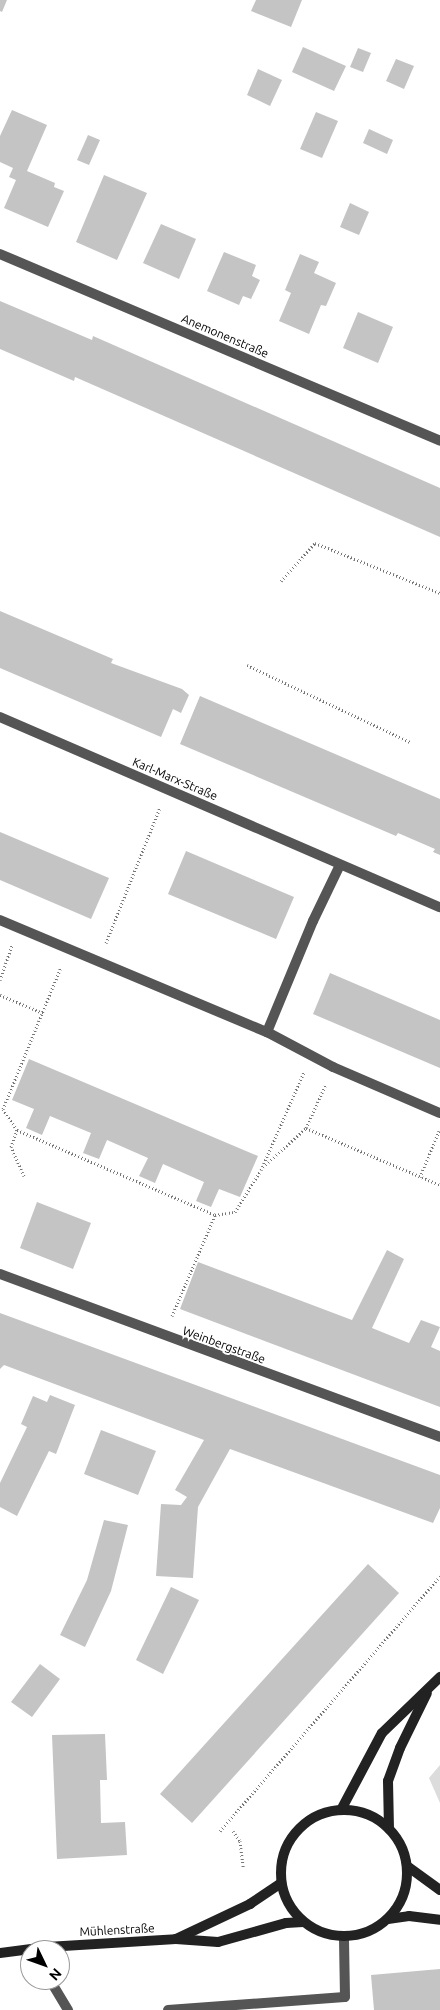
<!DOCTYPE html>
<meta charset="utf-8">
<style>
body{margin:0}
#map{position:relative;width:440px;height:2010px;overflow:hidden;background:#fff;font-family:Ubuntu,sans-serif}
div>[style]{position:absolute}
.green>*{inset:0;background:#dcdcdc}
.building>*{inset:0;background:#c4c4c4}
.path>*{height:3px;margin-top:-1.5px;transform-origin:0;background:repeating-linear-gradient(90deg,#777 0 1px,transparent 0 3.5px)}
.service>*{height:10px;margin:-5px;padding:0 5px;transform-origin:5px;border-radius:5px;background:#555}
.minor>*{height:10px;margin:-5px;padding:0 5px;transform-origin:5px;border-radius:5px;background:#555}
.tertiary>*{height:10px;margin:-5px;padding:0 5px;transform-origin:5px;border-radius:5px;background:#555}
.secondary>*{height:10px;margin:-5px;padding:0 5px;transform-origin:5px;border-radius:5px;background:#222}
.secondary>.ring{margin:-5px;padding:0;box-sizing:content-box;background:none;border:10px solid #222;border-radius:50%}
span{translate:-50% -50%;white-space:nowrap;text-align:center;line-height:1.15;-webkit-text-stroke:4px #fff;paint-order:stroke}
.street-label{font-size:12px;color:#000}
.north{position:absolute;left:20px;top:1940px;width:50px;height:50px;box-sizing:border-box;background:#fff;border:1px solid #999;border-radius:50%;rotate:132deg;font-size:14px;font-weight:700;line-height:20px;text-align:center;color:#000}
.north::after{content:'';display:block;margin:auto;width:18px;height:22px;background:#000;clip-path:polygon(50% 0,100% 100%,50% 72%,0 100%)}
</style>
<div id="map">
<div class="green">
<div style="clip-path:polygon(440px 1765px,440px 1803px,429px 1778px)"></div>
</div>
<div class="building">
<div style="clip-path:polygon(0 0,7px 0,2px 12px,0 11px)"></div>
<div style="clip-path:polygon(256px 0,302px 0,291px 27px,251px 11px)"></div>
<div style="clip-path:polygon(303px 47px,346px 66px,334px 91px,292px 72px)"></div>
<div style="clip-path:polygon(358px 48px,371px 53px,363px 72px,350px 67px)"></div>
<div style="clip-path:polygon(396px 59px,414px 66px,404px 89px,386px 81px)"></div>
<div style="clip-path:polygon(258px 69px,282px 80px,270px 106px,247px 95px)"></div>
<div style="clip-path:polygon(12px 110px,47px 125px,27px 171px,55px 183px,54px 187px,64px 191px,48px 227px,4px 208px,16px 180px,9px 177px,13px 168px,0 162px,0 136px)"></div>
<div style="clip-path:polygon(316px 112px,338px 121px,322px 158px,300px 149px)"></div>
<div style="clip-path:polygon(369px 129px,393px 140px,387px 154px,363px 143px)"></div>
<div style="clip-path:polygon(88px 135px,100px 140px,89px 165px,77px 160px)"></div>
<div style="clip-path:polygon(104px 175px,147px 193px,117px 260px,76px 242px)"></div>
<div style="clip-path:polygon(350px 203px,369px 212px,359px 235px,340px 227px)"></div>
<div style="clip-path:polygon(161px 224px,196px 239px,179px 279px,143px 263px)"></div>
<div style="clip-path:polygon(224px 252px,256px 265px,252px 276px,260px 280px,251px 299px,243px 296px,239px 305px,207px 291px)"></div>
<div style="clip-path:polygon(300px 254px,319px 262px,314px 273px,336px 283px,326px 306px,321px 305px,309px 334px,279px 321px,291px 293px,285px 290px)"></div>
<div style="clip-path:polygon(0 301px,92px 340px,93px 336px,440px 488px,440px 537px,75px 377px,74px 381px,0 349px)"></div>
<div style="clip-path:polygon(358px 312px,393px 327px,378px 363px,343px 348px)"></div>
<div style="clip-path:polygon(0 611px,113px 659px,111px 663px,182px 689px,189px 695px,181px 713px,173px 709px,161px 737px,0 668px)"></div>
<div style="clip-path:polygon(200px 696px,440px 799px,440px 855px,433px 852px,435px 849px,398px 833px,396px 836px,180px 744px)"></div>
<div style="clip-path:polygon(0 832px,109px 878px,91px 919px,0 880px)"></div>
<div style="clip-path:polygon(186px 851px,294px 897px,276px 939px,168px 894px)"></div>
<div style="clip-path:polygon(330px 973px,440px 1020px,440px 1068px,313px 1014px)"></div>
<div style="clip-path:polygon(29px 1059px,258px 1156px,240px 1197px,219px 1189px,211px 1207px,196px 1201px,204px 1182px,163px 1164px,155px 1183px,139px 1176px,148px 1158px,107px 1140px,99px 1159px,83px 1153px,91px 1133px,50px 1116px,42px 1135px,26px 1128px,34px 1109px,12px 1100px)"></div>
<div style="clip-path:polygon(37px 1202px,91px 1223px,73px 1269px,20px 1248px)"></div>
<div style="clip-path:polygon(387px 1250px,404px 1259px,372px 1328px,409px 1343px,421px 1320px,440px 1327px,431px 1347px,440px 1351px,440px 1407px,180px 1309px,198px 1262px,352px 1320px)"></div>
<div style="clip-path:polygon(0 1313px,440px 1475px,440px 1508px,433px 1523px,230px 1449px,198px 1507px,193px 1578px,156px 1576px,161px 1504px,181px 1505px,187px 1497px,175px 1490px,204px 1440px,4px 1365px,0 1369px)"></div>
<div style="clip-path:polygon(50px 1395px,75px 1405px,56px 1454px,49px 1451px,17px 1516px,0 1507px,0 1483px,27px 1427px,21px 1424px,33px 1396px,47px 1402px)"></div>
<div style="clip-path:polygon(101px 1430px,156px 1451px,138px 1495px,84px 1474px)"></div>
<div style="clip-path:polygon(104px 1520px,128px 1525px,111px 1591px,85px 1647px,60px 1635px,87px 1580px)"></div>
<div style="clip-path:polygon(368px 1564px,399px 1593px,192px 1823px,160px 1794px)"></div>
<div style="clip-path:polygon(171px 1587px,199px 1600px,163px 1674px,136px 1660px)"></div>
<div style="clip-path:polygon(40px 1664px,60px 1679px,32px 1717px,11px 1702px)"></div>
<div style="clip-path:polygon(105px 1734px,107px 1780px,100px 1780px,101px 1823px,125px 1822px,127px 1855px,57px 1859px,52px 1735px)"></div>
<div style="clip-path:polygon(440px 1969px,440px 2010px,374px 2010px,371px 1975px)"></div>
</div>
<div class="path">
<div style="left:281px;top:581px;width:51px;rotate:-48.2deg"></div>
<div style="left:315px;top:543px;width:135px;rotate:21.8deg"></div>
<div style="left:247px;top:665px;width:180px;rotate:25.3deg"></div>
<div style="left:106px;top:943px;width:146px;rotate:-68.3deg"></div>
<div style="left:0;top:980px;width:37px;rotate:-71deg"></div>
<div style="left:0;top:995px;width:47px;rotate:22.7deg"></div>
<div style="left:306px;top:1128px;width:146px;rotate:23deg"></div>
<div style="left:17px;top:1130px;width:215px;rotate:23.2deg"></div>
<div style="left:215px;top:1215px;width:20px;rotate:-9deg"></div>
<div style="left:235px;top:1212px;width:49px;rotate:-58.2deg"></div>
<div style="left:261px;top:1170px;width:107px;rotate:-66.3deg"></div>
<div style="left:263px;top:1167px;width:58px;rotate:-42.2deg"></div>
<div style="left:306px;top:1128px;width:48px;rotate:-65.6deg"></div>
<div style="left:24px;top:1176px;width:32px;rotate:-114deg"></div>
<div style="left:11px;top:1147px;width:18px;rotate:-71deg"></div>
<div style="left:17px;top:1130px;width:25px;rotate:-124deg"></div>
<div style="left:3px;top:1109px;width:153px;rotate:-67.8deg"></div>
<div style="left:420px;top:1177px;width:50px;rotate:-67.6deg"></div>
<div style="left:172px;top:1316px;width:110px;rotate:-66.9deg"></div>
<div style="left:220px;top:1831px;width:337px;rotate:-49.2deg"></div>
<div style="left:233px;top:1831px;width:12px;rotate:55deg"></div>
<div style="left:240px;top:1841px;width:26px;rotate:83deg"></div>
</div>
<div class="service">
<div style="left:0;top:920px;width:290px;rotate:22.8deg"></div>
<div style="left:267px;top:1032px;width:75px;rotate:27.9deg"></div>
<div style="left:333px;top:1067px;width:116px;rotate:23.3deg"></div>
<div style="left:267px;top:1032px;width:120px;rotate:-67.5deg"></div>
<div style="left:313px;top:921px;width:62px;rotate:-64.3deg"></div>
<div style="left:50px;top:1980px;width:35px;rotate:59deg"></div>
<div style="left:168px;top:2010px;width:177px;rotate:-4.2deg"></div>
<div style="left:345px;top:1997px;width:60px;rotate:-91deg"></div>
</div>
<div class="minor">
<div style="left:0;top:254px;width:478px;rotate:23deg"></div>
<div style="left:0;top:717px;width:479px;rotate:23.4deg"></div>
</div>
<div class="tertiary">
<div style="left:0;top:1274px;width:469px;rotate:20.3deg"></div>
</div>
<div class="secondary">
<div class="ring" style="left:281px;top:1810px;width:116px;height:116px"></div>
<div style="left:341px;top:1810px;width:87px;rotate:-62deg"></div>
<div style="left:382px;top:1733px;width:81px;rotate:-44deg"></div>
<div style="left:389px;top:1829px;width:48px;rotate:-91.2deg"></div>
<div style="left:388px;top:1781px;width:35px;rotate:-70deg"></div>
<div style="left:400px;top:1748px;width:61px;rotate:-63.9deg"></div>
<div style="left:407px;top:1866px;width:41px;rotate:36deg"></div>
<div style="left:388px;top:1919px;width:21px;rotate:-8deg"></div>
<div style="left:409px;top:1916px;width:31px;rotate:7deg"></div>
<div style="left:176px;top:1939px;width:82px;rotate:-25.3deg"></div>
<div style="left:250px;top:1904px;width:37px;rotate:-34deg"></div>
<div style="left:0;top:1953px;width:47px;rotate:-7.3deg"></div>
<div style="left:47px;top:1947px;width:129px;rotate:-3.5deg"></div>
<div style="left:176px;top:1939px;width:42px;rotate:4.1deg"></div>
<div style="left:218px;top:1942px;width:71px;rotate:-15.6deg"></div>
<div style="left:286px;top:1923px;width:17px;rotate:-3deg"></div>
</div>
<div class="street-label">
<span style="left:225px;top:336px;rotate:23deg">Anemonenstraße</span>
<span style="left:175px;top:779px;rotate:23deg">Karl-Marx-Straße</span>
<span style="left:224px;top:1345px;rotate:20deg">Weinbergstraße</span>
<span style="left:117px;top:1930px;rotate:-3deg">Mühlenstraße</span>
</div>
<div class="north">N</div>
</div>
